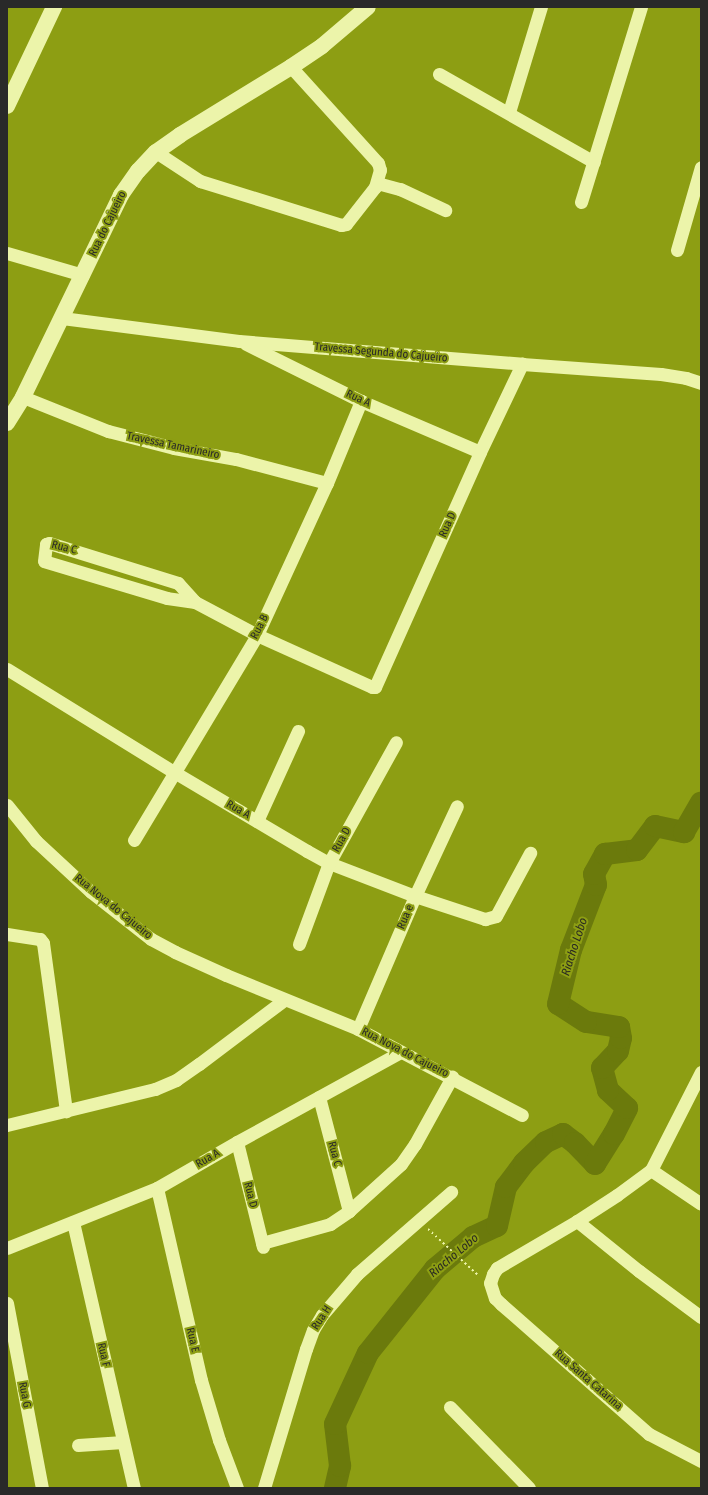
<!DOCTYPE html>
<style>
body{margin:0}
#map{position:relative;width:708px;height:1495px;overflow:hidden;background:#8d9e13;font-family:"Fira Sans Condensed",sans-serif}
div>[style]{position:absolute}
.river>*{height:22px;margin:-11px;padding:0 11px;transform-origin:11px;border-radius:11px;background:#6b7a0c}
.path>*{height:2px;margin-top:-1px;transform-origin:0;background:repeating-linear-gradient(90deg,#ecf4aa 0 2px,transparent 0 5px)}
.minor>*{height:13px;margin:-6.5px;padding:0 6.5px;transform-origin:6.5px;border-radius:6.5px;background:#ecf4aa}
.tertiary>*{height:16px;margin:-8px;padding:0 8px;transform-origin:8px;border-radius:8px;background:#ecf4aa}
span{translate:-50% -50%;white-space:nowrap;text-align:center;line-height:1.15;-webkit-text-stroke:4px #8d9e13;paint-order:stroke}
.street-label{font-size:11px;color:#292929}
.water-label{font-size:12px;color:#282822;font-style:italic}
.frame{position:absolute;inset:0;border:8px solid #292929;pointer-events:none}
</style>
<div id="map">
<div class="river">
<div style="left:335px;top:1488px;width:23px;rotate:-77deg"></div>
<div style="left:340px;top:1466px;width:42px;rotate:-96.8deg"></div>
<div style="left:335px;top:1424px;width:78px;rotate:-65.1deg"></div>
<div style="left:368px;top:1353px;width:107px;rotate:-51.4deg"></div>
<div style="left:435px;top:1269px;width:50px;rotate:-40.1deg"></div>
<div style="left:473px;top:1237px;width:26px;rotate:-25deg"></div>
<div style="left:497px;top:1226px;width:40px;rotate:-77deg"></div>
<div style="left:506px;top:1187px;width:30px;rotate:-53deg"></div>
<div style="left:524px;top:1163px;width:30px;rotate:-44deg"></div>
<div style="left:546px;top:1142px;width:19px;rotate:-25deg"></div>
<div style="left:563px;top:1134px;width:15px;rotate:37deg"></div>
<div style="left:575px;top:1143px;width:29px;rotate:46deg"></div>
<div style="left:595px;top:1164px;width:36px;rotate:-58deg"></div>
<div style="left:614px;top:1134px;width:29px;rotate:-63deg"></div>
<div style="left:627px;top:1108px;width:26px;rotate:-137deg"></div>
<div style="left:608px;top:1090px;width:23px;rotate:-105deg"></div>
<div style="left:602px;top:1068px;width:23px;rotate:-47deg"></div>
<div style="left:618px;top:1051px;width:13px;rotate:-77deg"></div>
<div style="left:621px;top:1038px;width:11px;rotate:-100deg"></div>
<div style="left:619px;top:1027px;width:33px;rotate:-171deg"></div>
<div style="left:586px;top:1022px;width:33px;rotate:-147deg"></div>
<div style="left:558px;top:1004px;width:56px;rotate:-76.5deg"></div>
<div style="left:571px;top:950px;width:70px;rotate:-69deg"></div>
<div style="left:596px;top:885px;width:11px;rotate:-100deg"></div>
<div style="left:594px;top:874px;width:23px;rotate:-61deg"></div>
<div style="left:605px;top:854px;width:32px;rotate:-7deg"></div>
<div style="left:637px;top:850px;width:30px;rotate:-53deg"></div>
<div style="left:655px;top:826px;width:30px;rotate:12deg"></div>
<div style="left:684px;top:832px;width:34px;rotate:-60deg"></div>
</div>
<div class="path">
<div style="left:428px;top:1229px;width:69px;rotate:42.7deg"></div>
</div>
<div class="minor">
<div style="left:439px;top:74px;width:178px;rotate:29.6deg"></div>
<div style="left:509px;top:112px;width:110px;rotate:-73.1deg"></div>
<div style="left:156px;top:152px;width:53px;rotate:33.4deg"></div>
<div style="left:200px;top:181px;width:148px;rotate:17.3deg"></div>
<div style="left:341px;top:225px;width:5px;rotate:-11deg"></div>
<div style="left:346px;top:224px;width:47px;rotate:-51.9deg"></div>
<div style="left:375px;top:187px;width:18px;rotate:-74deg"></div>
<div style="left:380px;top:170px;width:7px;rotate:-106deg"></div>
<div style="left:378px;top:163px;width:130px;rotate:-132.2deg"></div>
<div style="left:377px;top:183px;width:24px;rotate:15deg"></div>
<div style="left:400px;top:189px;width:50px;rotate:25deg"></div>
<div style="left:581px;top:202px;width:204px;rotate:-72.9deg"></div>
<div style="left:677px;top:250px;width:86px;rotate:-73.9deg"></div>
<div style="left:7px;top:253px;width:79px;rotate:16.1deg"></div>
<div style="left:62px;top:318px;width:178px;rotate:7.4deg"></div>
<div style="left:239px;top:341px;width:284px;rotate:4.6deg"></div>
<div style="left:522px;top:364px;width:139px;rotate:4.1deg"></div>
<div style="left:661px;top:374px;width:25px;rotate:9deg"></div>
<div style="left:686px;top:378px;width:16px;rotate:18deg"></div>
<div style="left:246px;top:344px;width:128px;rotate:26.4deg"></div>
<div style="left:361px;top:401px;width:129px;rotate:23.2deg"></div>
<div style="left:23px;top:397px;width:92px;rotate:21.8deg"></div>
<div style="left:108px;top:431px;width:68px;rotate:14.4deg"></div>
<div style="left:174px;top:448px;width:63px;rotate:10.1deg"></div>
<div style="left:236px;top:459px;width:94px;rotate:14.8deg"></div>
<div style="left:195px;top:602px;width:28px;rotate:-172deg"></div>
<div style="left:167px;top:598px;width:128px;rotate:-163.3deg"></div>
<div style="left:44px;top:561px;width:17px;rotate:-83deg"></div>
<div style="left:46px;top:544px;width:3px;rotate:-18deg"></div>
<div style="left:49px;top:543px;width:135px;rotate:17.2deg"></div>
<div style="left:178px;top:583px;width:25px;rotate:48deg"></div>
<div style="left:195px;top:602px;width:70px;rotate:28deg"></div>
<div style="left:257px;top:635px;width:126px;rotate:24.3deg"></div>
<div style="left:372px;top:687px;width:3px"></div>
<div style="left:375px;top:687px;width:257px;rotate:-65.9deg"></div>
<div style="left:480px;top:452px;width:98px;rotate:-64.5deg"></div>
<div style="left:7px;top:669px;width:196px;rotate:31.7deg"></div>
<div style="left:174px;top:772px;width:155px;rotate:30.7deg"></div>
<div style="left:307px;top:851px;width:25px;rotate:29deg"></div>
<div style="left:329px;top:863px;width:92px;rotate:21deg"></div>
<div style="left:415px;top:896px;width:74px;rotate:18.2deg"></div>
<div style="left:485px;top:919px;width:11px;rotate:-15deg"></div>
<div style="left:496px;top:916px;width:72px;rotate:-61.6deg"></div>
<div style="left:7px;top:805px;width:46px;rotate:51.1deg"></div>
<div style="left:36px;top:841px;width:75px;rotate:42.8deg"></div>
<div style="left:91px;top:892px;width:76px;rotate:38.1deg"></div>
<div style="left:151px;top:939px;width:27px;rotate:28deg"></div>
<div style="left:175px;top:952px;width:56px;rotate:24.3deg"></div>
<div style="left:226px;top:975px;width:143px;rotate:22.2deg"></div>
<div style="left:358px;top:1029px;width:185px;rotate:27.7deg"></div>
<div style="left:257px;top:821px;width:99px;rotate:-65.5deg"></div>
<div style="left:134px;top:840px;width:239px;rotate:-59deg"></div>
<div style="left:257px;top:635px;width:167px;rotate:-65.3deg"></div>
<div style="left:327px;top:483px;width:89px;rotate:-67.5deg"></div>
<div style="left:7px;top:934px;width:33px;rotate:9deg"></div>
<div style="left:40px;top:939px;width:5px;rotate:53deg"></div>
<div style="left:43px;top:943px;width:170px;rotate:82.2deg"></div>
<div style="left:299px;top:944px;width:86px;rotate:-69.7deg"></div>
<div style="left:329px;top:863px;width:138px;rotate:-61deg"></div>
<div style="left:358px;top:1029px;width:145px;rotate:-66.8deg"></div>
<div style="left:415px;top:896px;width:99px;rotate:-65deg"></div>
<div style="left:701px;top:1072px;width:110px;rotate:117deg"></div>
<div style="left:651px;top:1170px;width:42px;rotate:143.7deg"></div>
<div style="left:617px;top:1195px;width:48px;rotate:147deg"></div>
<div style="left:577px;top:1221px;width:93px;rotate:149.6deg"></div>
<div style="left:497px;top:1268px;width:7px;rotate:124deg"></div>
<div style="left:493px;top:1274px;width:9px;rotate:108deg"></div>
<div style="left:490px;top:1283px;width:16px;rotate:72deg"></div>
<div style="left:495px;top:1298px;width:8px;rotate:45deg"></div>
<div style="left:501px;top:1304px;width:197px;rotate:41.3deg"></div>
<div style="left:649px;top:1434px;width:59px;rotate:27.4deg"></div>
<div style="left:319px;top:1097px;width:118px;rotate:75.3deg"></div>
<div style="left:7px;top:1125px;width:152px;rotate:-13.7deg"></div>
<div style="left:155px;top:1089px;width:23px;rotate:-23deg"></div>
<div style="left:176px;top:1080px;width:28px;rotate:-35deg"></div>
<div style="left:199px;top:1064px;width:106px;rotate:-37deg"></div>
<div style="left:237px;top:1142px;width:108px;rotate:76.1deg"></div>
<div style="left:651px;top:1170px;width:60px;rotate:34.2deg"></div>
<div style="left:157px;top:1188px;width:197px;rotate:77.1deg"></div>
<div style="left:201px;top:1380px;width:63px;rotate:73.3deg"></div>
<div style="left:219px;top:1440px;width:51px;rotate:69.4deg"></div>
<div style="left:577px;top:1221px;width:80px;rotate:38.9deg"></div>
<div style="left:639px;top:1271px;width:77px;rotate:36.6deg"></div>
<div style="left:73px;top:1222px;width:273px;rotate:77.1deg"></div>
<div style="left:262px;top:1243px;width:71px;rotate:-15.6deg"></div>
<div style="left:330px;top:1224px;width:23px;rotate:-34deg"></div>
<div style="left:349px;top:1211px;width:70px;rotate:-42.1deg"></div>
<div style="left:401px;top:1164px;width:24px;rotate:-55deg"></div>
<div style="left:415px;top:1144px;width:77px;rotate:-61.1deg"></div>
<div style="left:7px;top:1248px;width:162px;rotate:-21.8deg"></div>
<div style="left:157px;top:1188px;width:92px;rotate:-29.9deg"></div>
<div style="left:237px;top:1142px;width:187px;rotate:-28.8deg"></div>
<div style="left:7px;top:1303px;width:188px;rotate:79.3deg"></div>
<div style="left:450px;top:1407px;width:113px;rotate:45.7deg"></div>
<div style="left:78px;top:1445px;width:45px;rotate:-3.8deg"></div>
<div style="left:264px;top:1488px;width:145px;rotate:-73.2deg"></div>
<div style="left:306px;top:1349px;width:20px;rotate:-70deg"></div>
<div style="left:313px;top:1330px;width:17px;rotate:-59deg"></div>
<div style="left:322px;top:1315px;width:54px;rotate:-49.5deg"></div>
<div style="left:357px;top:1274px;width:125px;rotate:-41.1deg"></div>
</div>
<div class="tertiary">
<div style="left:7px;top:106px;width:110px;rotate:-64.6deg"></div>
<div style="left:7px;top:423px;width:31px;rotate:-58deg"></div>
<div style="left:23px;top:397px;width:225px;rotate:-64.1deg"></div>
<div style="left:121px;top:195px;width:29px;rotate:-55deg"></div>
<div style="left:138px;top:171px;width:26px;rotate:-47deg"></div>
<div style="left:156px;top:152px;width:29px;rotate:-35deg"></div>
<div style="left:180px;top:135px;width:130px;rotate:-31.5deg"></div>
<div style="left:291px;top:67px;width:37px;rotate:-34deg"></div>
<div style="left:322px;top:46px;width:60px;rotate:-40.3deg"></div>
</div>
<div class="street-label">
<span style="left:108px;top:224px;rotate:-64deg">Rua do Cajueiro</span>
<span style="left:381px;top:353px;rotate:5deg">Travessa Segunda do Cajueiro</span>
<span style="left:358px;top:399px;rotate:25deg">Rua A</span>
<span style="left:173px;top:446px;rotate:12deg">Travessa Tamarineiro</span>
<span style="left:448px;top:525px;rotate:-66deg">Rua D</span>
<span style="left:64px;top:548px;rotate:14deg">Rua C</span>
<span style="left:260px;top:627px;rotate:-63deg">Rua B</span>
<span style="left:238px;top:810px;rotate:30deg">Rua A</span>
<span style="left:342px;top:840px;rotate:-61deg">Rua D</span>
<span style="left:113px;top:907px;rotate:39deg">Rua Nova do Cajueiro</span>
<span style="left:406px;top:917px;rotate:-67deg">Rua e</span>
<span style="left:405px;top:1053px;rotate:27deg">Rua Nova do Cajueiro</span>
<span style="left:334px;top:1154px;rotate:75deg">Rua C</span>
<span style="left:208px;top:1159px;rotate:-30deg">Rua A</span>
<span style="left:250px;top:1195px;rotate:76deg">Rua D</span>
<span style="left:322px;top:1318px;rotate:-57deg">Rua H</span>
<span style="left:192px;top:1340px;rotate:77deg">Rua E</span>
<span style="left:103px;top:1355px;rotate:77deg">Rua F</span>
<span style="left:588px;top:1380px;rotate:41deg">Rua Santa Catarina</span>
<span style="left:24px;top:1395px;rotate:79deg">Rua G</span>
</div>
<div class="water-label">
<span style="left:575px;top:947px;rotate:-72deg">Riacho Lobo</span>
<span style="left:454px;top:1256px;rotate:-40deg">Riacho Lobo</span>
</div>
<div class="frame"></div>
</div>
